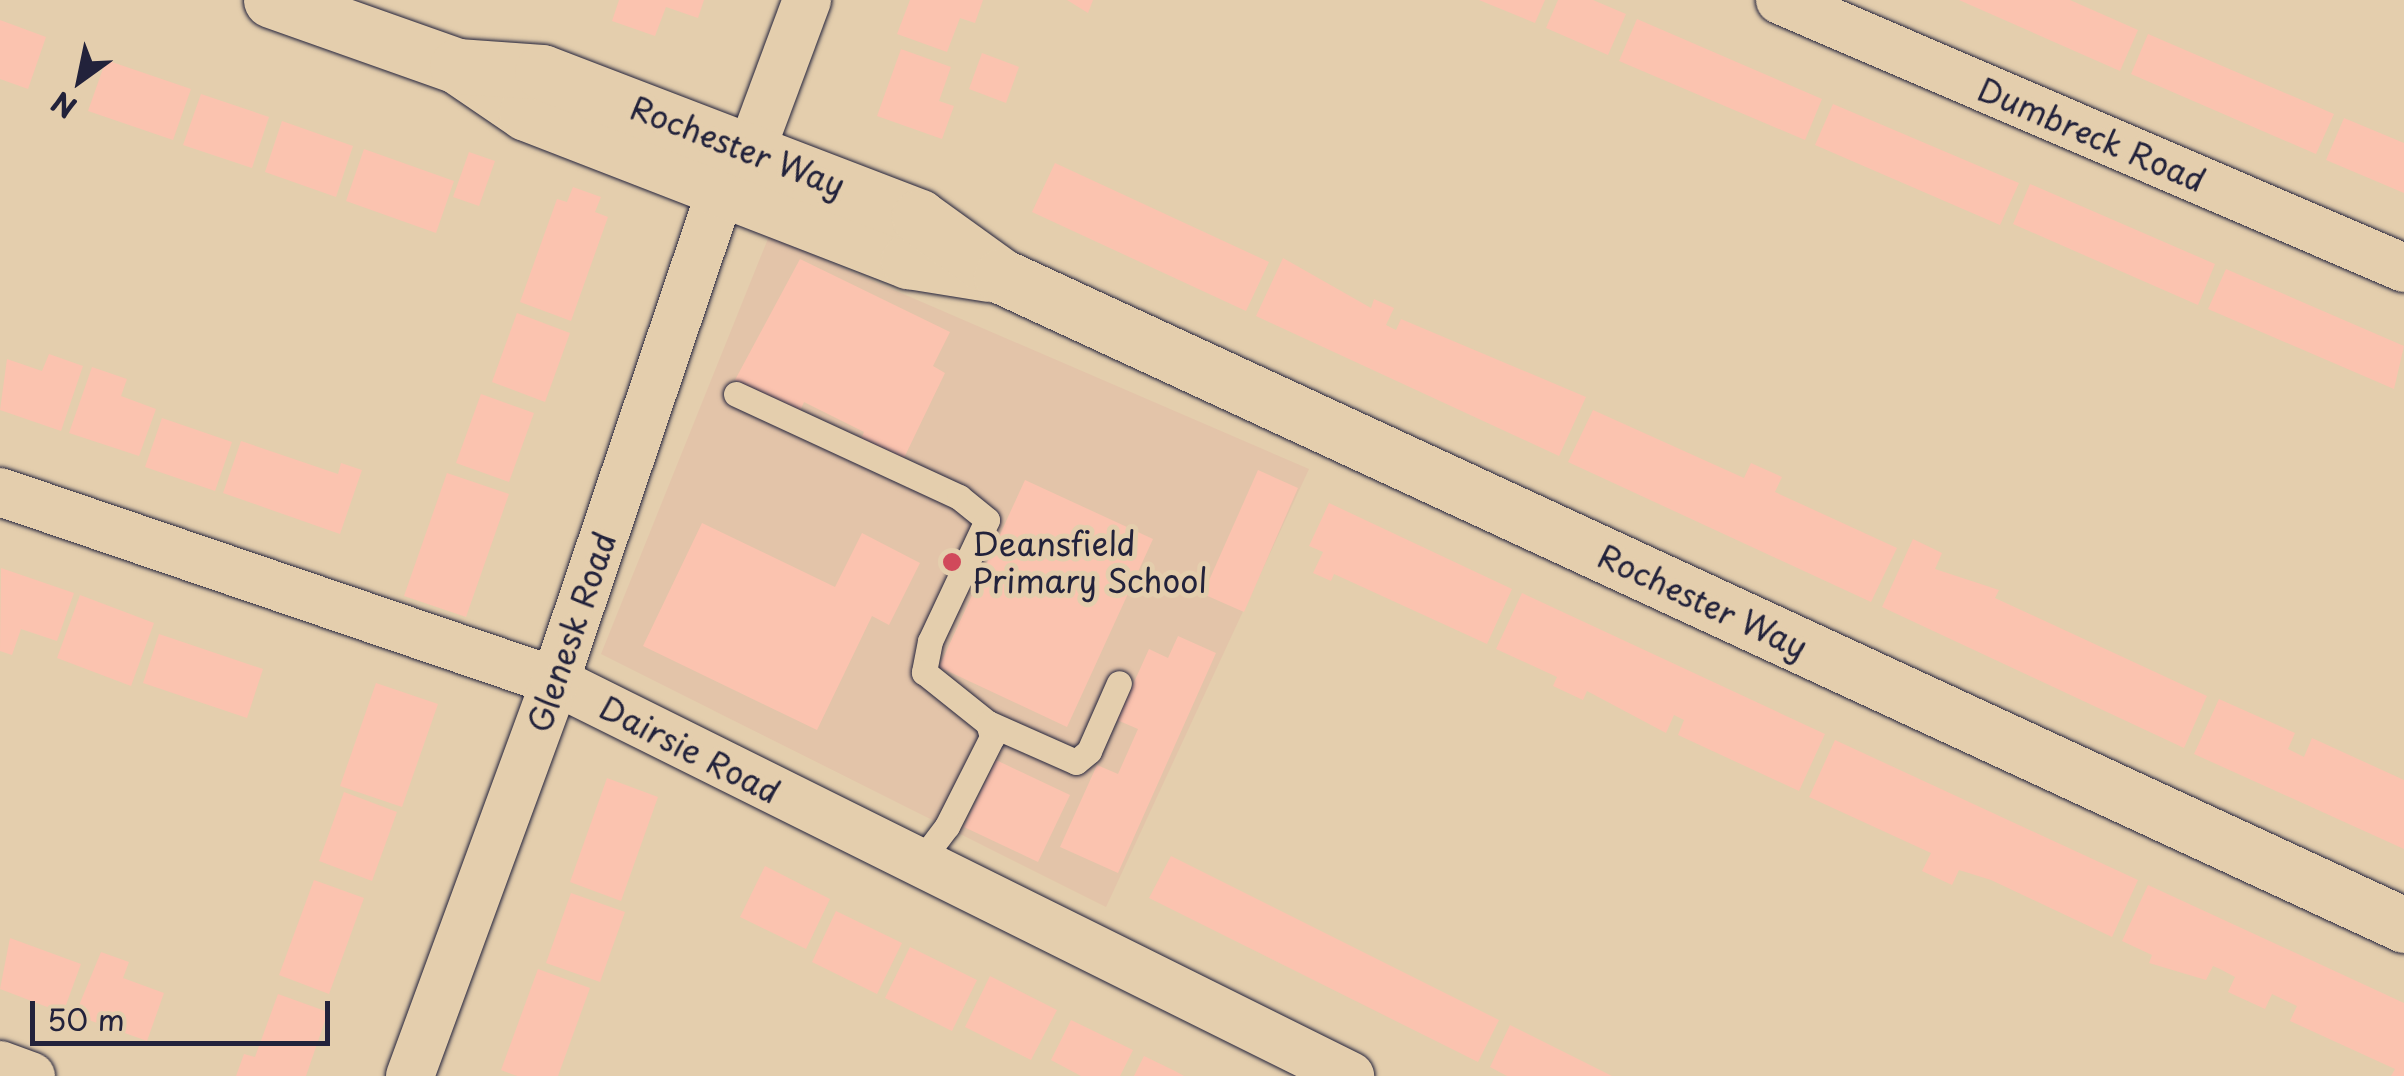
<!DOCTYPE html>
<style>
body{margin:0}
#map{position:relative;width:2404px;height:1076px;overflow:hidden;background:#e4cead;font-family:"Playpen Sans",sans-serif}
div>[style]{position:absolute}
.built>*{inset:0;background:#e3c4a9}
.building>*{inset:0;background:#fbc3af}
.roads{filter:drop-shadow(0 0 2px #22223b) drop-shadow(0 0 2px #22223b)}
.service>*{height:25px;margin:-12.5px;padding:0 12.5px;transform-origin:12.5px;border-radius:12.5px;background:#e4cead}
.minor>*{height:48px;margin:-24px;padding:0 24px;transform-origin:24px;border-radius:24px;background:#e4cead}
.tertiary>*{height:55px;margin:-27.5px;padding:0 27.5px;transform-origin:27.5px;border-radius:27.5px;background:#e4cead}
.dots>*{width:28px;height:28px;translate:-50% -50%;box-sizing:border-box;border:5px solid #e4cead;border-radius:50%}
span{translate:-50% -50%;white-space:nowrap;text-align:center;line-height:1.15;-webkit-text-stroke:10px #e4cead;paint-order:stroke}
.street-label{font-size:32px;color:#22223b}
.poi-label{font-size:32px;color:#22223b}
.left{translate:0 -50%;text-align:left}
.north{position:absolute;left:30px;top:30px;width:100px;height:100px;-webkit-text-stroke:8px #e4cead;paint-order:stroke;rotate:213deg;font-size:28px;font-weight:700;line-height:40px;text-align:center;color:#22223b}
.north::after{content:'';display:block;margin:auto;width:35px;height:45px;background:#22223b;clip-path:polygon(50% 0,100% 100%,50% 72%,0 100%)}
.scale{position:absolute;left:30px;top:1001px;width:300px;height:45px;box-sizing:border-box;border:5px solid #22223b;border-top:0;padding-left:12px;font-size:30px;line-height:35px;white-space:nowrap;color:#22223b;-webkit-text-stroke:8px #e4cead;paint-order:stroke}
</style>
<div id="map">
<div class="built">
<div style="clip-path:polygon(769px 236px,1309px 469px,1106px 907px,601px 654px)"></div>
</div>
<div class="building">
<div style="clip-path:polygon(619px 0,704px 0,698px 18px,666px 7px,655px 36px,612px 21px)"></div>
<div style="clip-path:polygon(910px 0,983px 0,975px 23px,960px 18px,947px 52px,897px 34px)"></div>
<div style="clip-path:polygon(1067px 0,1093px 0,1088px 13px)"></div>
<div style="clip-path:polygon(1479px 0,1545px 0,1535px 23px)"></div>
<div style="clip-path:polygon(1558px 0,1593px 0,1626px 14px,1608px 55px,1546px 28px)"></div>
<div style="clip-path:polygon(1959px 0,2070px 0,2138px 30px,2120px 71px)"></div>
<div style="clip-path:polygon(1637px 19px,1822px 99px,1805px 140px,1619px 61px)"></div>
<div style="clip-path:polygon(0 20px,46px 37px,28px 89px,0 79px)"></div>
<div style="clip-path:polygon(2148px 34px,2334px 114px,2316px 154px,2131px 74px)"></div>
<div style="clip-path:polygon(901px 49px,951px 67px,939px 101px,954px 106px,942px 139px,877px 116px)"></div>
<div style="clip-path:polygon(982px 53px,1019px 67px,1006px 103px,969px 89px)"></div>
<div style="clip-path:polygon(106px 60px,191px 89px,173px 140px,88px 111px)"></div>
<div style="clip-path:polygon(201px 94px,269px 117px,252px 168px,183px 145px)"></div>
<div style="clip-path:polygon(1833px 104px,2019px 183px,2000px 225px,1815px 145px)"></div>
<div style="clip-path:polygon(2344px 118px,2404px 143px,2404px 193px,2326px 160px)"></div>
<div style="clip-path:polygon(282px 121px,353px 146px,336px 197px,265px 172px)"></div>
<div style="clip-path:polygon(364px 149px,454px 181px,436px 233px,346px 201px)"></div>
<div style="clip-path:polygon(469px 152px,495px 161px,479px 206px,453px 197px)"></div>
<div style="clip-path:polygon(1055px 163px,1269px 262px,1246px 311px,1032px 212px)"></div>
<div style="clip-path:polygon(2030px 184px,2215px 264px,2198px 305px,2013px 224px)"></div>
<div style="clip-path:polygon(573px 187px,601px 197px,595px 212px,608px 217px,571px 321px,520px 302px,557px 199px,567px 202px)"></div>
<div style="clip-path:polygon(1283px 258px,1371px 308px,1374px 299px,1394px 308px,1386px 325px,1396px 330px,1401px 319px,1586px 397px,1559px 456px,1256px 316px)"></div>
<div style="clip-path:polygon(800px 259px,950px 332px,933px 366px,945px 373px,902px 462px,860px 441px,864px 432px,804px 402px,800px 411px,735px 380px)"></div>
<div style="clip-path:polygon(2226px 269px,2404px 346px,2394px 389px,2208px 309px)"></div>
<div style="clip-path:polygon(517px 313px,570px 333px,545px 402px,492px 382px)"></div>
<div style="clip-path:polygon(49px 354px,83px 366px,61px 431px,0 410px,7px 359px,42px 371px)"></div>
<div style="clip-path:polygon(92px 367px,127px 379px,121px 396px,156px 409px,139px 456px,69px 433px)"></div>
<div style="clip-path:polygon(481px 394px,534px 413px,509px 482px,456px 463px)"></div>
<div style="clip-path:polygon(1593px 410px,1744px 478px,1751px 463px,1782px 477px,1775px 492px,1897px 548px,1871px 602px,1568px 462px)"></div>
<div style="clip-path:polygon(162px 418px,232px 442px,215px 491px,145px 467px)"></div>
<div style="clip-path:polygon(241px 441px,338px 474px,341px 463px,362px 470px,340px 534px,223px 493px)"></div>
<div style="clip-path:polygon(1258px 470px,1298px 488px,1244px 612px,1203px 594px)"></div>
<div style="clip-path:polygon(447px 473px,509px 494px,466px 617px,404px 596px)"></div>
<div style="clip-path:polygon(1025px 480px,1153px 539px,1067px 727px,939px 667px)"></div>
<div style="clip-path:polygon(1329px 503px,1512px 589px,1487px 644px,1334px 574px,1331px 581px,1313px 573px,1323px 552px,1309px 546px)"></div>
<div style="clip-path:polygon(702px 523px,835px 587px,862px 533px,920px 563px,889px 625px,872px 616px,817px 730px,643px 646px)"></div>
<div style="clip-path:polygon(1913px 539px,1942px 553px,1935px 569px,1999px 590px,1995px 598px,2207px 696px,2184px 748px,1882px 607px)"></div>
<div style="clip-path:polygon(1px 568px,74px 593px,57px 641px,21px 629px,12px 655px,0 651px)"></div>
<div style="clip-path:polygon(1522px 593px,1825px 734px,1799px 791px,1678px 735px,1684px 720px,1674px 715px,1666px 733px,1587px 691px,1583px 700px,1553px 686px,1557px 677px,1496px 649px)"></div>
<div style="clip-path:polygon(80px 595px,154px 623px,131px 686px,57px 658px)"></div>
<div style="clip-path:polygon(159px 634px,263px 669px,247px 718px,143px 683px)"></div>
<div style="clip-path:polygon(1178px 636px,1216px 653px,1118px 873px,1060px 847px,1097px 765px,1118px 774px,1138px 729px,1117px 720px,1149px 649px,1168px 658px)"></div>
<div style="clip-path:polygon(376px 683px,438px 704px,402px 807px,340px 786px)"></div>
<div style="clip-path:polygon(2219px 699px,2295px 733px,2288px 749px,2304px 757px,2312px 738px,2404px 780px,2404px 849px,2194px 754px)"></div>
<div style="clip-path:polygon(1835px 740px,2138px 880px,2112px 937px,1991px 880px,1959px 870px,1952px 885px,1922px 871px,1931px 853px,1809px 797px)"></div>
<div style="clip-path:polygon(996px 760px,1070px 795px,1038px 862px,964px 827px)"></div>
<div style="clip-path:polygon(607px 778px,658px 797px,621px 901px,570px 882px)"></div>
<div style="clip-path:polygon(344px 792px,397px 812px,372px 881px,319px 861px)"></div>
<div style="clip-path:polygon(1171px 856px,1499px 1020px,1478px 1062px,1149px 898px)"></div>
<div style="clip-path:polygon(765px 866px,830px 899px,806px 949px,740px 917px)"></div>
<div style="clip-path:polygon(314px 880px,364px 898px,329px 994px,279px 975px)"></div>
<div style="clip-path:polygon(2148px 885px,2404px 1003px,2404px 1076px,2391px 1076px,2395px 1069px,2290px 1021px,2297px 1006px,2272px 994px,2265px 1009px,2228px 992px,2235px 977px,2220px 969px,2213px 966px,2206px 980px,2149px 963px,2152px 955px,2122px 941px)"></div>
<div style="clip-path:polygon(571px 893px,625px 912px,600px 982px,546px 963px)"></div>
<div style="clip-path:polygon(836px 911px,902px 943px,877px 994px,812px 962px)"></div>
<div style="clip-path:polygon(10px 938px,81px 964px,63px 1013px,0 989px)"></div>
<div style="clip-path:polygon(910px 947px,977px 980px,952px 1031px,885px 998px)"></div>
<div style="clip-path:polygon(101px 952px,129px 962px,123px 978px,164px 993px,147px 1041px,75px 1015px)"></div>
<div style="clip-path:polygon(538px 969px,590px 988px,558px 1076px,517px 1076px,501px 1070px)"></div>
<div style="clip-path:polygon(990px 976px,1057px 1010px,1031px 1060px,965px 1027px)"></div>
<div style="clip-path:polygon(278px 994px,328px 1012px,306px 1076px,236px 1076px,244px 1054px,255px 1057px)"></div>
<div style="clip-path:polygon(1071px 1020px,1133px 1050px,1120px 1076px,1081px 1076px,1051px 1060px)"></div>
<div style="clip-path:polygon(1510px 1025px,1612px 1076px,1507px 1076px,1490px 1067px)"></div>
<div style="clip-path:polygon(1144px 1056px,1175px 1071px,1184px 1076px,1134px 1076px)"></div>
</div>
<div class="roads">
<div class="service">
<div style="left:736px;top:394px;width:246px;rotate:24.8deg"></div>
<div style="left:959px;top:497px;width:36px;rotate:39deg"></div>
<div style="left:987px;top:520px;width:134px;rotate:115.2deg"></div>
<div style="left:930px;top:641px;width:32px;rotate:101deg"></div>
<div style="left:924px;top:672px;width:82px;rotate:38.6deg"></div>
<div style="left:988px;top:723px;width:15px;rotate:74deg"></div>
<div style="left:992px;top:737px;width:100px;rotate:116.8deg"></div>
<div style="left:947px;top:826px;width:46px;rotate:127.1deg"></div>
<div style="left:988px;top:723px;width:96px;rotate:23.9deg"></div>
<div style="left:1076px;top:762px;width:17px;rotate:-40deg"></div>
<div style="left:1089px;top:751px;width:74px;rotate:-66.2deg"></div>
</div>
<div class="minor">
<div style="left:1780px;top:0;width:679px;rotate:23.24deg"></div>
<div style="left:752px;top:148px;width:158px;rotate:-69.6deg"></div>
<div style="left:0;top:492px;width:586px;rotate:18.81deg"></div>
<div style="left:555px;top:681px;width:888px;rotate:26.42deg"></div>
<div style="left:0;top:1065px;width:33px;rotate:20deg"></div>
<div style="left:410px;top:1076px;width:421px;rotate:-69.8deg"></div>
<div style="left:555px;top:681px;width:525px;rotate:-71.32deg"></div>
</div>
<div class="tertiary">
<div style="left:271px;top:0;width:197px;rotate:19.5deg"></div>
<div style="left:457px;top:66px;width:83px;rotate:34.3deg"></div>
<div style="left:526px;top:113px;width:410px;rotate:21.2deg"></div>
<div style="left:908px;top:261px;width:82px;rotate:9.1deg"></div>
<div style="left:457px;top:66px;width:85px;rotate:4deg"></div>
<div style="left:542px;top:72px;width:404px;rotate:21deg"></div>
<div style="left:919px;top:217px;width:101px;rotate:35.7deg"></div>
<div style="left:1001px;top:276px;width:1546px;rotate:24.82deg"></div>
</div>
</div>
<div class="dots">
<div style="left:952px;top:562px;background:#d1495b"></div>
</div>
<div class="street-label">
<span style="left:2092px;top:134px;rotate:23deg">Dumbreck Road</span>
<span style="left:738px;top:146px;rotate:21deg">Rochester Way</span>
<span style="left:1703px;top:601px;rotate:25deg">Rochester Way</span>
<span style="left:571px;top:632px;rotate:-71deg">Glenesk Road</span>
<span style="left:690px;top:749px;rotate:27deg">Dairsie Road</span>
</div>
<div class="poi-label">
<span class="left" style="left:972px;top:562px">Deansfield<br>Primary School</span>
</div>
<div class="north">N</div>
<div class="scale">50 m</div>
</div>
